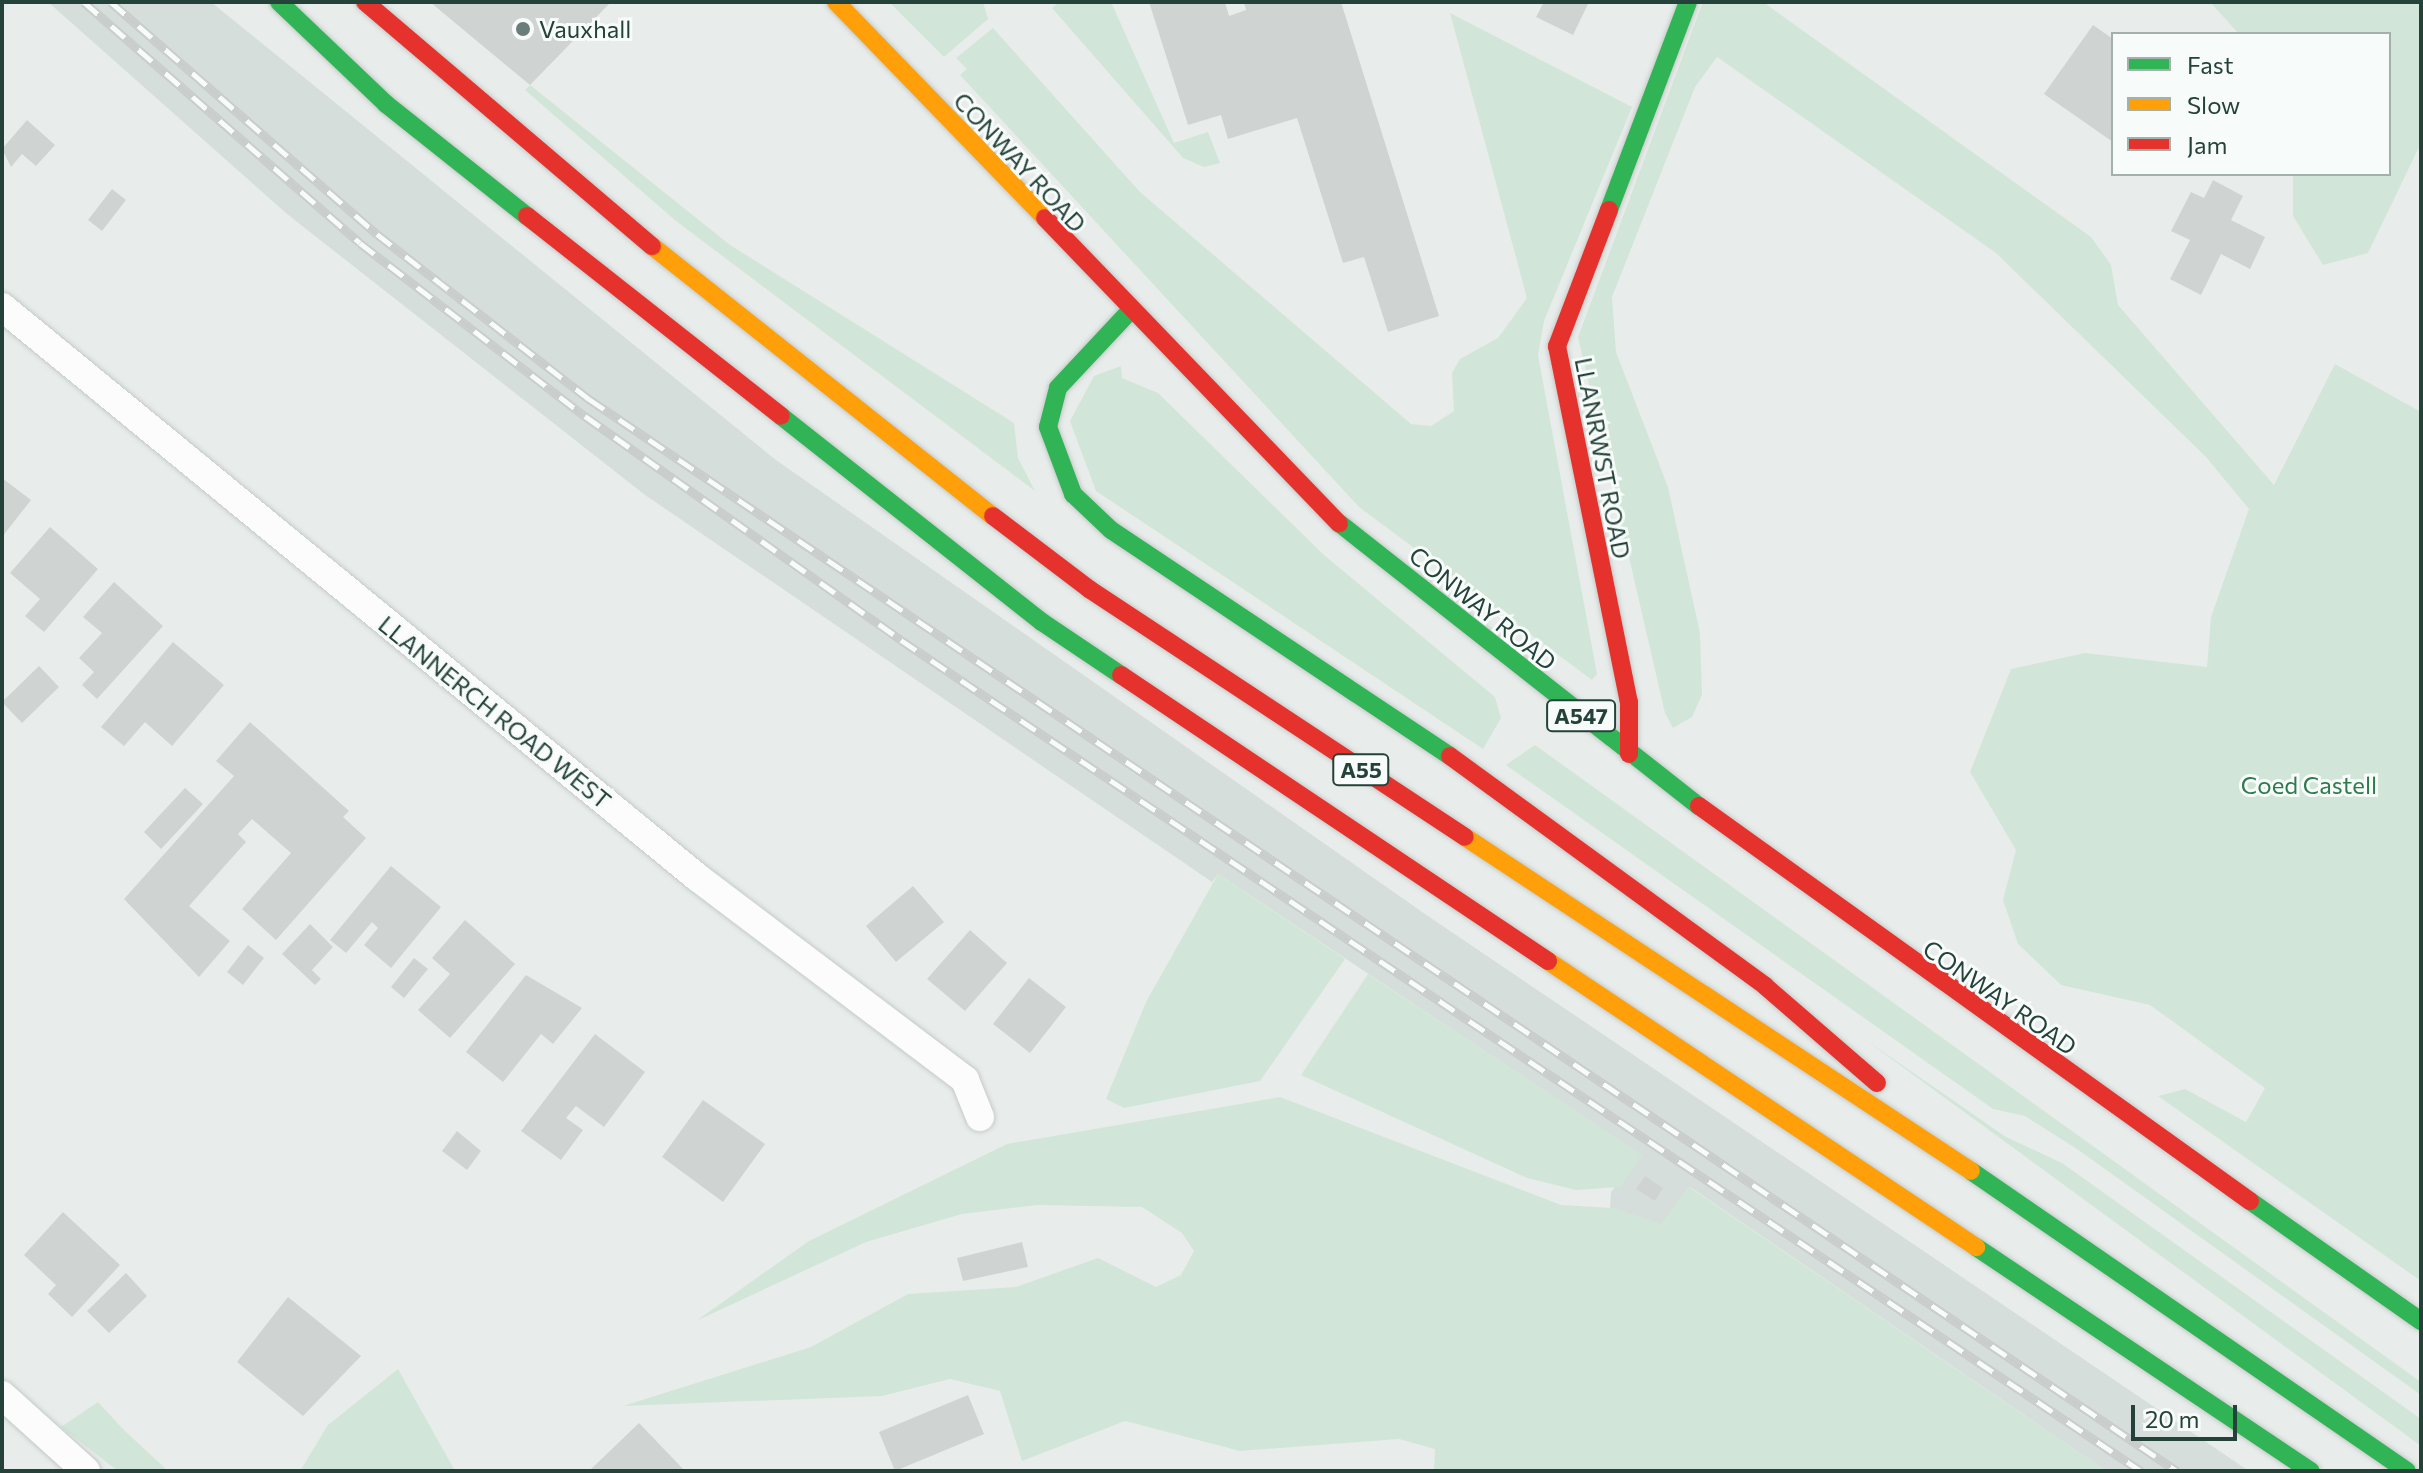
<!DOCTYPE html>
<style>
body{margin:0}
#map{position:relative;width:2423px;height:1473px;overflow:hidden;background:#e8edeb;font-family:Commissioner,sans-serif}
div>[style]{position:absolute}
.built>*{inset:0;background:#d6dedb}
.green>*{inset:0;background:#d1e6d8}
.building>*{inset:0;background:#cfd4d2}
.roads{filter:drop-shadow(0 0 2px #c5cac8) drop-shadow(0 0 2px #c5cac8)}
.street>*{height:28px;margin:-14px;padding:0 14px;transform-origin:14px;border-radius:14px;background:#fcfcfc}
.fast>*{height:18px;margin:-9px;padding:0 9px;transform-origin:9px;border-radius:9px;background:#30b455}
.slow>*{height:18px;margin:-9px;padding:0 9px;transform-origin:9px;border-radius:9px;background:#ff9f0a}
.jam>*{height:18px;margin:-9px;padding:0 9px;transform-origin:9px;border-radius:9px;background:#e5322d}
.rail>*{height:9px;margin-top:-4.5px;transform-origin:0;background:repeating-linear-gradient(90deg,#f7fbf9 0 18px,#c9cdcc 0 36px);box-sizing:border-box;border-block:2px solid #c9cdcc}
.dots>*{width:22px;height:22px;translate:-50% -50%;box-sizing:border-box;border:4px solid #f7fbf9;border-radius:50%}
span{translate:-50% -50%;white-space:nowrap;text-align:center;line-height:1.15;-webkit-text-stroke:6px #f7fbf9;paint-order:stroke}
.shield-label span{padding:2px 6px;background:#f7fbf9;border:2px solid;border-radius:6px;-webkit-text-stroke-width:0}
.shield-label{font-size:22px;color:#24423a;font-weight:700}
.poi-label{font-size:24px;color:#24423a}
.left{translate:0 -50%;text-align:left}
.street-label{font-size:24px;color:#24423a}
.park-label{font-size:24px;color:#2d7a4b}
.frame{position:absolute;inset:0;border:4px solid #24423a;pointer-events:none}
.legend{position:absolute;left:2111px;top:32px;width:280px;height:144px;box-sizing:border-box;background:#f7fbf9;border:2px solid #a3b1ad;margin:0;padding:10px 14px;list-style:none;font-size:24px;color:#24423a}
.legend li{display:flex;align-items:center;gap:16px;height:40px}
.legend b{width:40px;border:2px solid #a3b1ad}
.scale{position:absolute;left:2131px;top:1405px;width:106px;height:36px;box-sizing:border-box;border:4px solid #24423a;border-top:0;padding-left:10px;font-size:24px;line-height:28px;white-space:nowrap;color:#24423a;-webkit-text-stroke:6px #f7fbf9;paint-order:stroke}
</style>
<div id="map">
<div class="built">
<div style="clip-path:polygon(48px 2px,211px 2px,776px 460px,1428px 916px,2249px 1471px,2106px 1471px,1690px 1187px,1661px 1225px,1610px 1208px,1611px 1192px,1641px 1155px,1218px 874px,1212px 882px,645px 495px,287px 214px)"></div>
</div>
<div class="green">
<div style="clip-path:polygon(889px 2px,983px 2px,988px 19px,944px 57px)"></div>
<div style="clip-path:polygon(1059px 2px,1111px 2px,1174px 143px,1208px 132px,1220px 163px,1204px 167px,1183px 158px,1052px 8px)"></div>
<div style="clip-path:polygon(1703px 2px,1763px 2px,2091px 237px,2111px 265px,2118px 305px,2274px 485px,2335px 364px,2421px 412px,2421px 1281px,2158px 1096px,2185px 1089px,2246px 1122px,2265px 1088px,2150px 1005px,2061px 985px,2018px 944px,2003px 900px,2016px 850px,1970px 772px,2011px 669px,2085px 653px,2207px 667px,2211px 617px,2249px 509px,2206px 457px,1996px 253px,1717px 57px,1695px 87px,1612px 297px,1616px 352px,1668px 487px,1700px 633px,1702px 695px,1692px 717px,1673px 728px,1665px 713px,1578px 337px)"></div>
<div style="clip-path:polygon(2210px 2px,2421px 2px,2421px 143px,2368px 253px,2323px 265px,2293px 216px,2293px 174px,2389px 174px,2389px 34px,2239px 34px)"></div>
<div style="clip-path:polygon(1450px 13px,1632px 107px,1544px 321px,1538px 355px,1597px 674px,1592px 680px,1359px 507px,960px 75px,967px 69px,956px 58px,993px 28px,1140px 192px,1411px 424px,1431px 426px,1454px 411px,1452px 373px,1460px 359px,1498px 338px,1527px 298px)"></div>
<div style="clip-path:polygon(530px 85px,730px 245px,1014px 423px,1018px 458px,1035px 491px,676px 221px,525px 90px)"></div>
<div style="clip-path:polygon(1121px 366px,1122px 378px,1158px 393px,1324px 555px,1495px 697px,1501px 718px,1483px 749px,1096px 491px,1070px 421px,1094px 376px)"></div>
<div style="clip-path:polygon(1535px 745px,2421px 1382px,2421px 1395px,2077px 1149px,2025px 1116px,1993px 1109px,1506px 765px)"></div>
<div style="clip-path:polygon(1218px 874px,1345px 959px,1260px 1081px,1124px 1108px,1106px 1099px,1146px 1002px)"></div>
<div style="clip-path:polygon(1368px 974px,1642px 1155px,1620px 1187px,1576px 1190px,1527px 1178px,1301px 1075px)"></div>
<div style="clip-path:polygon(1863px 1038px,2006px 1137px,2062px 1163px,2421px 1419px,2421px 1446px)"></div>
<div style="clip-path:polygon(1280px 1097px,1561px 1205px,1613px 1208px,1661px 1224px,1689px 1187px,2106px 1471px,1434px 1471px,1435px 1449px,1399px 1439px,1240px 1451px,1125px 1421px,1022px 1461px,1000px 1391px,950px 1379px,882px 1396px,623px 1406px,811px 1347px,908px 1294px,1016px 1287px,1098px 1258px,1156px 1287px,1181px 1275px,1194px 1251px,1182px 1233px,1142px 1207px,1037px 1205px,962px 1214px,866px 1242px,696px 1321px,809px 1241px,1007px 1144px)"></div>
<div style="clip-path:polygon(398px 1369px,454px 1469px,300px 1471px,328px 1425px)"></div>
<div style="clip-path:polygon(98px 1402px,124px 1430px,168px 1471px,118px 1471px,61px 1427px)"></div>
</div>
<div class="building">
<div style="clip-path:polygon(430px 2px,611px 2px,530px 85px)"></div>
<div style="clip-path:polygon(1149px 2px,1225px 2px,1229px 16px,1246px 10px,1244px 2px,1341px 2px,1439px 316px,1388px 332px,1364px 257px,1343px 263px,1297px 118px,1228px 139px,1221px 115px,1188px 125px)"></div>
<div style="clip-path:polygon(1544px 2px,1589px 2px,1573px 35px,1536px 17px)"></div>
<div style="clip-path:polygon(2093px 25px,2113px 39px,2113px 142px,2044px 94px)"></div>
<div style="clip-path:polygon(27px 120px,55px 145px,36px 166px,22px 154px,11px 167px,2px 149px)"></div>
<div style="clip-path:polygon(2213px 180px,2243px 196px,2231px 220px,2265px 237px,2250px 269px,2221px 254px,2201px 295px,2170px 279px,2190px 240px,2171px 231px,2191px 192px,2204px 198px)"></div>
<div style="clip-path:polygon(112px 189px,126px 200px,102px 231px,88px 220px)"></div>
<div style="clip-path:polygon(2px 478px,31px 500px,2px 537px)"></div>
<div style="clip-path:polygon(50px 527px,98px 569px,44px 632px,25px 616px,40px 599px,10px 573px)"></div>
<div style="clip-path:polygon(114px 582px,163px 626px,97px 699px,82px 685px,94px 672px,79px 658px,102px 633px,83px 617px)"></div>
<div style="clip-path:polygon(173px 642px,224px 685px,172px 746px,145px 722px,124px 746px,101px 727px)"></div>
<div style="clip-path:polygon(39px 666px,59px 687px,22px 723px,2px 702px)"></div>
<div style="clip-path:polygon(250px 722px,349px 811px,343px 817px,366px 838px,276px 940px,242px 909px,291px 853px,252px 819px,238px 834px,246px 842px,189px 906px,230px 941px,199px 977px,124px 899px,234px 776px,216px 761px)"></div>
<div style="clip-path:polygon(185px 788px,203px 804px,161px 849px,144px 832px)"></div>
<div style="clip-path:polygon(391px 866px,441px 907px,391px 968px,364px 945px,378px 928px,372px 922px,346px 953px,330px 940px)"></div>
<div style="clip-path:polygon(913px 886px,944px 922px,896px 962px,866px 926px)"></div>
<div style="clip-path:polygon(465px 920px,515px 964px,450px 1038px,418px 1010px,450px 974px,432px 958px)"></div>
<div style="clip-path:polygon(310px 924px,333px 947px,312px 970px,321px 979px,315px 985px,282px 954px)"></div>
<div style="clip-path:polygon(970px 930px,1007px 963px,965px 1011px,927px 979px)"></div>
<div style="clip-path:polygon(248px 945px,264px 958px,243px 985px,227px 972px)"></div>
<div style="clip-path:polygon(414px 958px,428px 969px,404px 998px,391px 987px)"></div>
<div style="clip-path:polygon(526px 975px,582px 1008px,553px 1044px,541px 1034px,503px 1082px,466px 1052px)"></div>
<div style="clip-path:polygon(1029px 978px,1066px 1007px,1030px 1053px,993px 1024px)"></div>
<div style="clip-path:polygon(595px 1034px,645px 1072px,604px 1127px,576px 1106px,566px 1118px,583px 1130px,561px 1160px,521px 1131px)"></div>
<div style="clip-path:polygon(703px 1100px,765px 1144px,723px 1202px,662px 1157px)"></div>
<div style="clip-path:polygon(457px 1131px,481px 1151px,467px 1170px,442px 1151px)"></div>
<div style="clip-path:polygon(1645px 1176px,1663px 1188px,1655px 1201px,1636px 1189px)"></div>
<div style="clip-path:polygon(63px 1212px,120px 1265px,72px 1317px,48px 1294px,56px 1285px,24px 1255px)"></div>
<div style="clip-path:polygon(1022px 1242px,1028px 1267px,963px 1281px,957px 1258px)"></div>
<div style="clip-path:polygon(126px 1273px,147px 1296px,109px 1333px,87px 1311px)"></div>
<div style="clip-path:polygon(288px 1297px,361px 1356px,303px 1416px,237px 1362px)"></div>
<div style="clip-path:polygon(968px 1395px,984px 1434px,895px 1471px,879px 1432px)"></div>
<div style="clip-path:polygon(639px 1423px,685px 1471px,589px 1471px)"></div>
</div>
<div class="roads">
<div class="street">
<div style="left:2px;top:307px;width:899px;rotate:39.36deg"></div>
<div style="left:697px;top:877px;width:336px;rotate:37.1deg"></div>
<div style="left:965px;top:1080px;width:40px;rotate:68deg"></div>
<div style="left:2px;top:1395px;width:113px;rotate:42.1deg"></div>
</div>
<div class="fast">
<div style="left:279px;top:2px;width:148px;rotate:43.6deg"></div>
<div style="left:386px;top:104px;width:180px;rotate:38.5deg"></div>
<div style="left:1609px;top:210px;width:222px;rotate:-69.2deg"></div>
<div style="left:1129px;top:312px;width:104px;rotate:133.1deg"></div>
<div style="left:1058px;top:388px;width:40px;rotate:104.4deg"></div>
<div style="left:1048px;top:427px;width:72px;rotate:69.5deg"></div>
<div style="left:1073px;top:494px;width:52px;rotate:43.5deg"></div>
<div style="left:1111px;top:530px;width:407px;rotate:33.7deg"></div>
<div style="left:781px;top:416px;width:333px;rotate:38.3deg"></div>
<div style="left:1042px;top:622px;width:95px;rotate:33.9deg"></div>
<div style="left:1339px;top:523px;width:458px;rotate:38.2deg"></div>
<div style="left:1971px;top:1171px;width:529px;rotate:34.53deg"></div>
<div style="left:2250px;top:1201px;width:209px;rotate:35.1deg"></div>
<div style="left:1976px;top:1247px;width:403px;rotate:33.8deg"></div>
</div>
<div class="slow">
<div style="left:836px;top:2px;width:301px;rotate:45.9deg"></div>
<div style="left:652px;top:246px;width:435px;rotate:38.4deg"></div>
<div style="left:1465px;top:837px;width:606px;rotate:33.43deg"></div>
<div style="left:1548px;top:961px;width:515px;rotate:33.75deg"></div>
</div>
<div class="jam">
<div style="left:365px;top:2px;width:377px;rotate:40.4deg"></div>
<div style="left:1609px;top:210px;width:146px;rotate:110.9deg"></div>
<div style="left:1557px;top:346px;width:363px;rotate:78.6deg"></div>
<div style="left:1629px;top:702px;width:52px;rotate:90deg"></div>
<div style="left:527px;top:216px;width:323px;rotate:38.2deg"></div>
<div style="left:1045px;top:218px;width:424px;rotate:46.1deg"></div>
<div style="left:993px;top:516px;width:121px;rotate:37.2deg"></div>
<div style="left:1089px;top:589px;width:450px;rotate:33.4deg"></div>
<div style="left:1121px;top:675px;width:514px;rotate:33.81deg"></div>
<div style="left:1450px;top:756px;width:390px;rotate:36.1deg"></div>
<div style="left:1765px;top:986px;width:148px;rotate:40.9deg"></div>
<div style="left:1699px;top:806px;width:678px;rotate:35.64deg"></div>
</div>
</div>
<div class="rail">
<div style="left:84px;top:2px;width:366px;rotate:41.1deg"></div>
<div style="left:360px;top:243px;width:284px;rotate:37.6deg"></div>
<div style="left:585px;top:416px;width:387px;rotate:35.3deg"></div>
<div style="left:901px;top:640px;width:1493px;rotate:33.83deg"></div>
<div style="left:111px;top:2px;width:353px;rotate:41.1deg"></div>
<div style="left:377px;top:234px;width:269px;rotate:37.9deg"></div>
<div style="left:589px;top:399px;width:1916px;rotate:34.02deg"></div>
</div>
<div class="dots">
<div style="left:523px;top:29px;background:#697e78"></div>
</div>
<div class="shield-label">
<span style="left:1581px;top:716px">A547</span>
<span style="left:1361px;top:770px">A55</span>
</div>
<div class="poi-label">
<span class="left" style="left:539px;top:29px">Vauxhall</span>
</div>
<div class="street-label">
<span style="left:1020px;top:162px;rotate:47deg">CONWAY ROAD</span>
<span style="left:1603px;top:458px;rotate:79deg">LLANRWST ROAD</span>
<span style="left:1483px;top:608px;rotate:39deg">CONWAY ROAD</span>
<span style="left:495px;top:712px;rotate:39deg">LLANNERCH ROAD WEST</span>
<span style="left:2000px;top:997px;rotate:35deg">CONWAY ROAD</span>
</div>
<div class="park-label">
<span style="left:2309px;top:785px">Coed Castell</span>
</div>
<div class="frame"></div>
<ul class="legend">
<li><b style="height:10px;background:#30b455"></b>Fast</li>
<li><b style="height:10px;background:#ff9f0a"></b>Slow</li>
<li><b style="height:10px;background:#e5322d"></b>Jam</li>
</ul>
<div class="scale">20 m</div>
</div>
